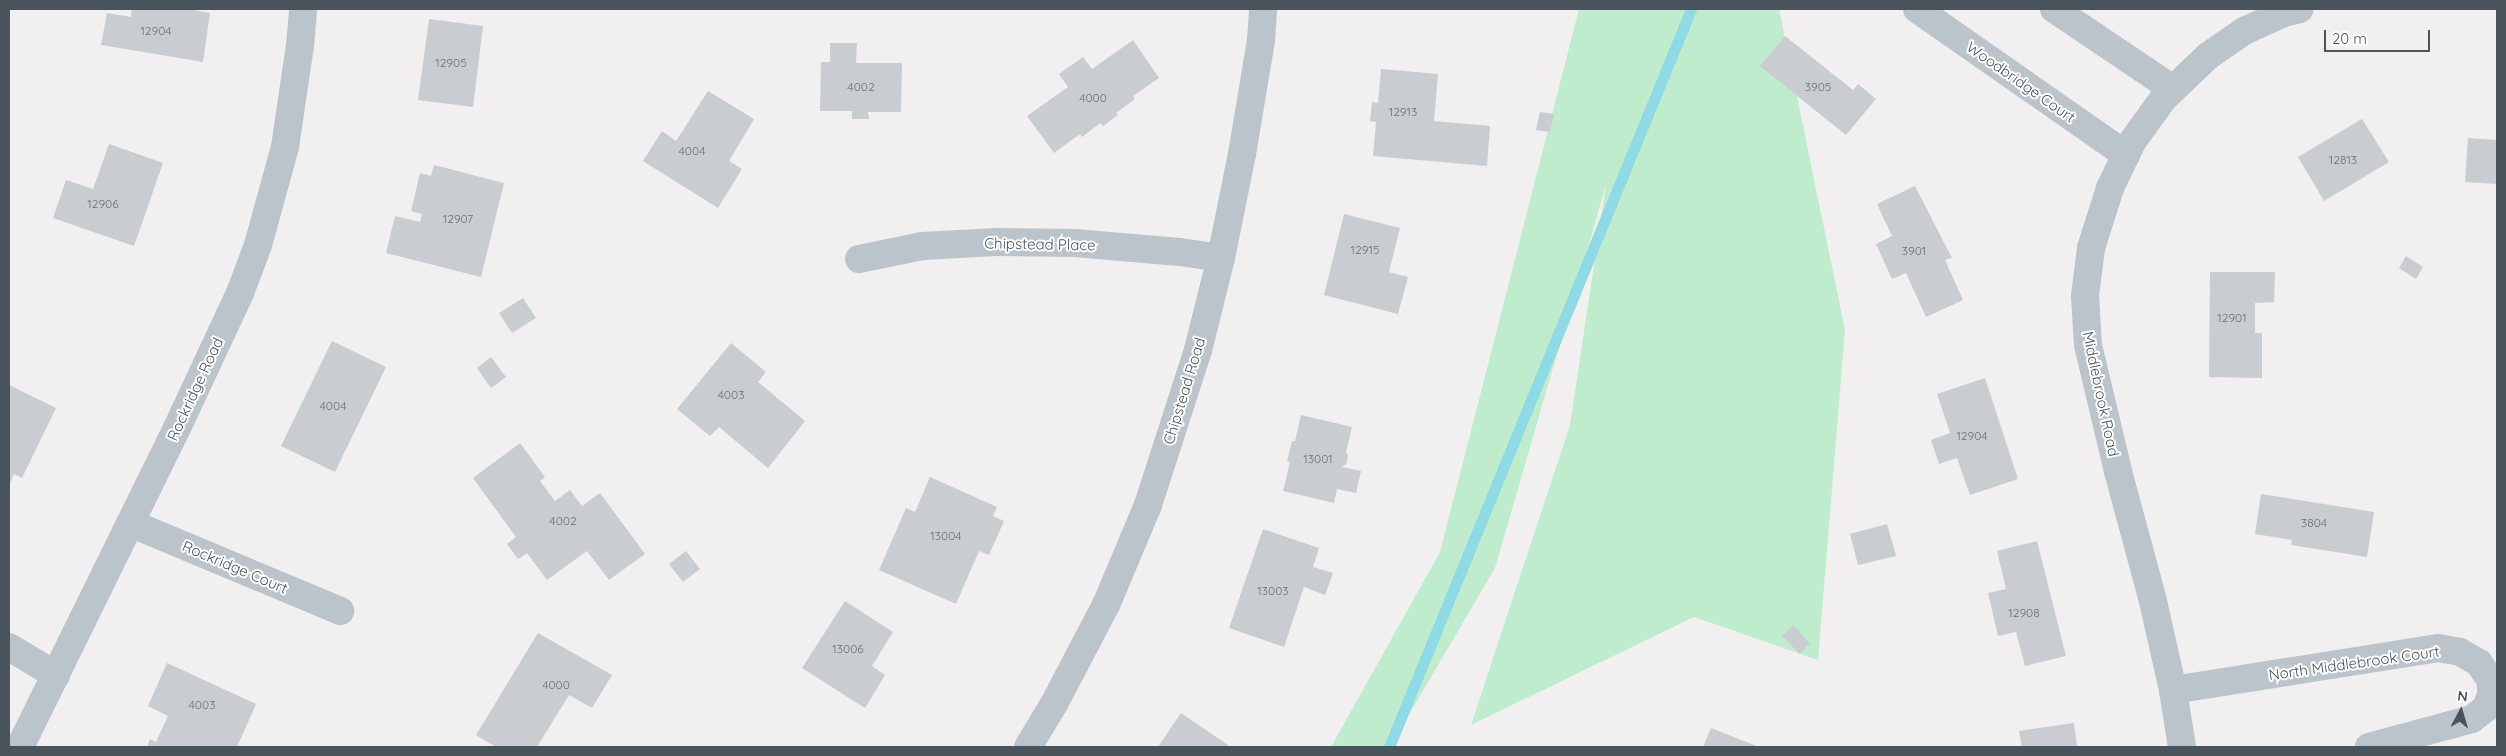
<!DOCTYPE html>
<style>
body{margin:0}
#map{position:relative;width:2506px;height:756px;overflow:hidden;background:#f1efef;font-family:Quicksand,sans-serif}
div>[style]{position:absolute}
.green>*{inset:0;background:#c0ecce}
.stream>*{height:11px;margin:-5.5px;padding:0 5.5px;transform-origin:5.5px;border-radius:5.5px;background:#90dae6}
.building>*{inset:0;background:#c9ccd1}
.street>*{height:28px;margin:-14px;padding:0 14px;transform-origin:14px;border-radius:14px;background:#bbc4cb}
span{translate:-50% -50%;white-space:nowrap;text-align:center;line-height:1.15;-webkit-text-stroke:4px #fff;paint-order:stroke}
.number-label{font-size:12px;color:#687178}
.number-label span{-webkit-text-stroke-width:0}
.street-label{font-size:15px;color:#48535b}
.frame{position:absolute;inset:0;border:10px solid #48535b;pointer-events:none}
.north{position:absolute;left:2436px;top:686px;width:50px;height:50px;-webkit-text-stroke:4px #fff;paint-order:stroke;rotate:6deg;font-size:14px;font-weight:700;line-height:20px;text-align:center;color:#48535b}
.north::after{content:'';display:block;margin:auto;width:18px;height:22px;background:#48535b;clip-path:polygon(50% 0,100% 100%,50% 72%,0 100%)}
.scale{position:absolute;left:2324px;top:30px;width:106px;height:22px;box-sizing:border-box;border:2px solid #48535b;border-top:0;padding-left:6px;font-size:15px;line-height:18px;white-space:nowrap;color:#48535b;-webkit-text-stroke:4px #fff;paint-order:stroke}
</style>
<div id="map">
<div class="green">
<div style="clip-path:polygon(1579px 9px,1779px 9px,1845px 330px,1818px 660px,1694px 617px,1471px 725px,1570px 425px,1606px 185px,1495px 568px,1390px 747px,1331px 747px,1440px 552px)"></div>
</div>
<div class="stream">
<div style="left:1389px;top:747px;width:797px;rotate:-67.74deg"></div>
</div>
<div class="building">
<div style="clip-path:polygon(132px 9px,188px 9px,210px 13px,203px 62px,101px 45px,107px 13px,131px 17px)"></div>
<div style="clip-path:polygon(429px 19px,483px 26px,473px 107px,418px 100px)"></div>
<div style="clip-path:polygon(1785px 36px,1853px 90px,1858px 84px,1876px 99px,1846px 135px,1760px 66px)"></div>
<div style="clip-path:polygon(1133px 40px,1159px 78px,1133px 96px,1135px 99px,1116px 113px,1118px 115px,1103px 126px,1100px 123px,1082px 137px,1080px 134px,1054px 153px,1027px 116px,1068px 87px,1059px 74px,1083px 57px,1092px 69px)"></div>
<div style="clip-path:polygon(830px 43px,857px 43px,856px 63px,902px 63px,901px 112px,868px 112px,869px 119px,852px 119px,852px 111px,820px 111px,821px 62px,830px 62px)"></div>
<div style="clip-path:polygon(1381px 69px,1438px 74px,1434px 121px,1490px 126px,1487px 166px,1373px 156px,1376px 122px,1370px 121px,1372px 102px,1378px 103px)"></div>
<div style="clip-path:polygon(708px 91px,754px 119px,729px 161px,742px 169px,718px 208px,643px 161px,662px 131px,676px 141px)"></div>
<div style="clip-path:polygon(1540px 112px,1554px 114px,1550px 132px,1536px 130px)"></div>
<div style="clip-path:polygon(2362px 119px,2389px 162px,2324px 201px,2298px 157px)"></div>
<div style="clip-path:polygon(2468px 138px,2497px 140px,2497px 184px,2465px 182px)"></div>
<div style="clip-path:polygon(109px 144px,163px 163px,134px 246px,53px 218px,66px 180px,93px 189px)"></div>
<div style="clip-path:polygon(434px 165px,504px 183px,481px 277px,386px 253px,395px 216px,420px 222px,422px 214px,411px 211px,420px 173px,431px 176px)"></div>
<div style="clip-path:polygon(1915px 186px,1952px 258px,1945px 260px,1963px 300px,1926px 317px,1906px 273px,1892px 279px,1876px 244px,1892px 236px,1877px 204px)"></div>
<div style="clip-path:polygon(1344px 214px,1400px 228px,1389px 272px,1408px 277px,1398px 314px,1324px 295px)"></div>
<div style="clip-path:polygon(2406px 256px,2423px 267px,2416px 279px,2399px 268px)"></div>
<div style="clip-path:polygon(2210px 272px,2275px 272px,2274px 302px,2255px 303px,2255px 333px,2262px 333px,2262px 378px,2209px 377px)"></div>
<div style="clip-path:polygon(523px 298px,536px 318px,512px 333px,499px 313px)"></div>
<div style="clip-path:polygon(332px 341px,386px 367px,335px 472px,281px 446px)"></div>
<div style="clip-path:polygon(731px 343px,766px 372px,758px 382px,805px 421px,768px 468px,719px 427px,710px 436px,677px 409px)"></div>
<div style="clip-path:polygon(491px 357px,506px 377px,491px 388px,477px 368px)"></div>
<div style="clip-path:polygon(1985px 378px,2018px 479px,1970px 495px,1957px 458px,1939px 464px,1931px 440px,1950px 433px,1937px 394px)"></div>
<div style="clip-path:polygon(9px 385px,56px 408px,22px 478px,14px 474px,9px 485px)"></div>
<div style="clip-path:polygon(1301px 415px,1352px 427px,1346px 452px,1348px 456px,1346px 464px,1342px 467px,1361px 471px,1356px 493px,1337px 489px,1334px 503px,1283px 491px,1290px 462px,1287px 461px,1292px 441px,1295px 441px)"></div>
<div style="clip-path:polygon(520px 443px,545px 477px,540px 481px,555px 501px,570px 490px,582px 506px,600px 493px,645px 554px,609px 580px,587px 551px,547px 580px,527px 553px,518px 559px,507px 544px,516px 537px,473px 478px)"></div>
<div style="clip-path:polygon(930px 477px,997px 507px,993px 516px,1004px 521px,989px 555px,979px 551px,956px 604px,879px 570px,906px 508px,915px 512px)"></div>
<div style="clip-path:polygon(2261px 494px,2374px 512px,2367px 557px,2291px 545px,2292px 540px,2255px 534px)"></div>
<div style="clip-path:polygon(1887px 524px,1896px 556px,1858px 565px,1850px 534px)"></div>
<div style="clip-path:polygon(1263px 529px,1319px 548px,1313px 567px,1333px 573px,1325px 595px,1304px 587px,1284px 647px,1229px 628px)"></div>
<div style="clip-path:polygon(2037px 541px,2066px 656px,2025px 666px,2016px 632px,1998px 636px,1988px 593px,2006px 589px,1997px 551px)"></div>
<div style="clip-path:polygon(686px 551px,700px 569px,683px 582px,669px 564px)"></div>
<div style="clip-path:polygon(845px 601px,893px 632px,872px 666px,885px 675px,865px 708px,802px 668px)"></div>
<div style="clip-path:polygon(1793px 625px,1810px 643px,1800px 654px,1782px 636px)"></div>
<div style="clip-path:polygon(538px 633px,612px 675px,592px 708px,569px 695px,537px 747px,496px 747px,476px 735px)"></div>
<div style="clip-path:polygon(167px 663px,256px 704px,237px 747px,147px 747px,150px 739px,156px 742px,168px 716px,148px 706px)"></div>
<div style="clip-path:polygon(1181px 713px,1228px 745px,1226px 747px,1158px 747px)"></div>
<div style="clip-path:polygon(2074px 723px,2077px 747px,2022px 747px,2019px 731px)"></div>
<div style="clip-path:polygon(1711px 728px,1759px 747px,1703px 747px)"></div>
</div>
<div class="street">
<div style="left:1917px;top:9px;width:255px;rotate:34.9deg"></div>
<div style="left:2054px;top:9px;width:143px;rotate:33.9deg"></div>
<div style="left:859px;top:259px;width:65px;rotate:-11.5deg"></div>
<div style="left:923px;top:246px;width:73px;rotate:-3.1deg"></div>
<div style="left:996px;top:242px;width:79px;rotate:0.7deg"></div>
<div style="left:1075px;top:243px;width:105px;rotate:4.9deg"></div>
<div style="left:1180px;top:252px;width:41px;rotate:8.3deg"></div>
<div style="left:130px;top:523px;width:228px;rotate:22.7deg"></div>
<div style="left:9px;top:647px;width:55px;rotate:30.8deg"></div>
<div style="left:2173px;top:690px;width:268px;rotate:-9deg"></div>
<div style="left:2438px;top:648px;width:22px;rotate:10deg"></div>
<div style="left:2460px;top:652px;width:22px;rotate:30deg"></div>
<div style="left:2479px;top:663px;width:22px;rotate:56deg"></div>
<div style="left:2491px;top:681px;width:14px;rotate:90deg"></div>
<div style="left:2491px;top:695px;width:14px;rotate:111deg"></div>
<div style="left:2486px;top:708px;width:18px;rotate:142deg"></div>
<div style="left:2472px;top:719px;width:107px;rotate:164.8deg"></div>
<div style="left:20px;top:747px;width:356px;rotate:-63.8deg"></div>
<div style="left:177px;top:428px;width:149px;rotate:-65deg"></div>
<div style="left:240px;top:293px;width:51px;rotate:-69.4deg"></div>
<div style="left:258px;top:245px;width:102px;rotate:-74.6deg"></div>
<div style="left:285px;top:147px;width:102px;rotate:-81.6deg"></div>
<div style="left:300px;top:46px;width:37px;rotate:-85deg"></div>
<div style="left:1028px;top:747px;width:52px;rotate:-59deg"></div>
<div style="left:1055px;top:702px;width:110px;rotate:-62.3deg"></div>
<div style="left:1106px;top:605px;width:108px;rotate:-67.2deg"></div>
<div style="left:1148px;top:505px;width:163px;rotate:-72.1deg"></div>
<div style="left:1198px;top:350px;width:95px;rotate:-76deg"></div>
<div style="left:1221px;top:258px;width:106px;rotate:-78.6deg"></div>
<div style="left:1242px;top:154px;width:116px;rotate:-80.5deg"></div>
<div style="left:1261px;top:40px;width:31px;rotate:-86deg"></div>
<div style="left:2182px;top:747px;width:58px;rotate:-99deg"></div>
<div style="left:2173px;top:690px;width:91px;rotate:-102.7deg"></div>
<div style="left:2153px;top:601px;width:135px;rotate:-105.1deg"></div>
<div style="left:2118px;top:471px;width:130px;rotate:-103.4deg"></div>
<div style="left:2088px;top:345px;width:49px;rotate:-93.5deg"></div>
<div style="left:2085px;top:296px;width:48px;rotate:-82.9deg"></div>
<div style="left:2091px;top:248px;width:63px;rotate:-72.4deg"></div>
<div style="left:2110px;top:188px;width:51px;rotate:-64.4deg"></div>
<div style="left:2132px;top:142px;width:53px;rotate:-54.2deg"></div>
<div style="left:2163px;top:99px;width:62px;rotate:-43.7deg"></div>
<div style="left:2208px;top:56px;width:44px;rotate:-34.8deg"></div>
<div style="left:2244px;top:31px;width:44px;rotate:-24.2deg"></div>
<div style="left:2284px;top:13px;width:16px;rotate:-14deg"></div>
</div>
<div class="number-label">
<span style="left:156px;top:31px">12904</span>
<span style="left:451px;top:63px">12905</span>
<span style="left:861px;top:87px">4002</span>
<span style="left:1818px;top:87px">3905</span>
<span style="left:1093px;top:98px">4000</span>
<span style="left:1403px;top:112px">12913</span>
<span style="left:692px;top:151px">4004</span>
<span style="left:2343px;top:160px">12813</span>
<span style="left:103px;top:204px">12906</span>
<span style="left:458px;top:219px">12907</span>
<span style="left:1365px;top:250px">12915</span>
<span style="left:1914px;top:251px">3901</span>
<span style="left:2232px;top:318px">12901</span>
<span style="left:731px;top:395px">4003</span>
<span style="left:333px;top:406px">4004</span>
<span style="left:1972px;top:436px">12904</span>
<span style="left:1318px;top:459px">13001</span>
<span style="left:563px;top:521px">4002</span>
<span style="left:2314px;top:523px">3804</span>
<span style="left:946px;top:536px">13004</span>
<span style="left:1273px;top:591px">13003</span>
<span style="left:2024px;top:613px">12908</span>
<span style="left:848px;top:649px">13006</span>
<span style="left:556px;top:685px">4000</span>
<span style="left:202px;top:705px">4003</span>
</div>
<div class="street-label">
<span style="left:2021px;top:82px;rotate:35deg">Woodbridge Court</span>
<span style="left:1040px;top:244px;rotate:1deg">Chipstead Place</span>
<span style="left:195px;top:389px;rotate:-65deg">Rockridge Road</span>
<span style="left:1184px;top:391px;rotate:-73deg">Chipstead Road</span>
<span style="left:2101px;top:394px;rotate:78deg">Middlebrook Road</span>
<span style="left:235px;top:567px;rotate:23deg">Rockridge Court</span>
<span style="left:2354px;top:663px;rotate:-8deg">North Middlebrook Court</span>
</div>
<div class="frame"></div>
<div class="north">N</div>
<div class="scale">20 m</div>
</div>
